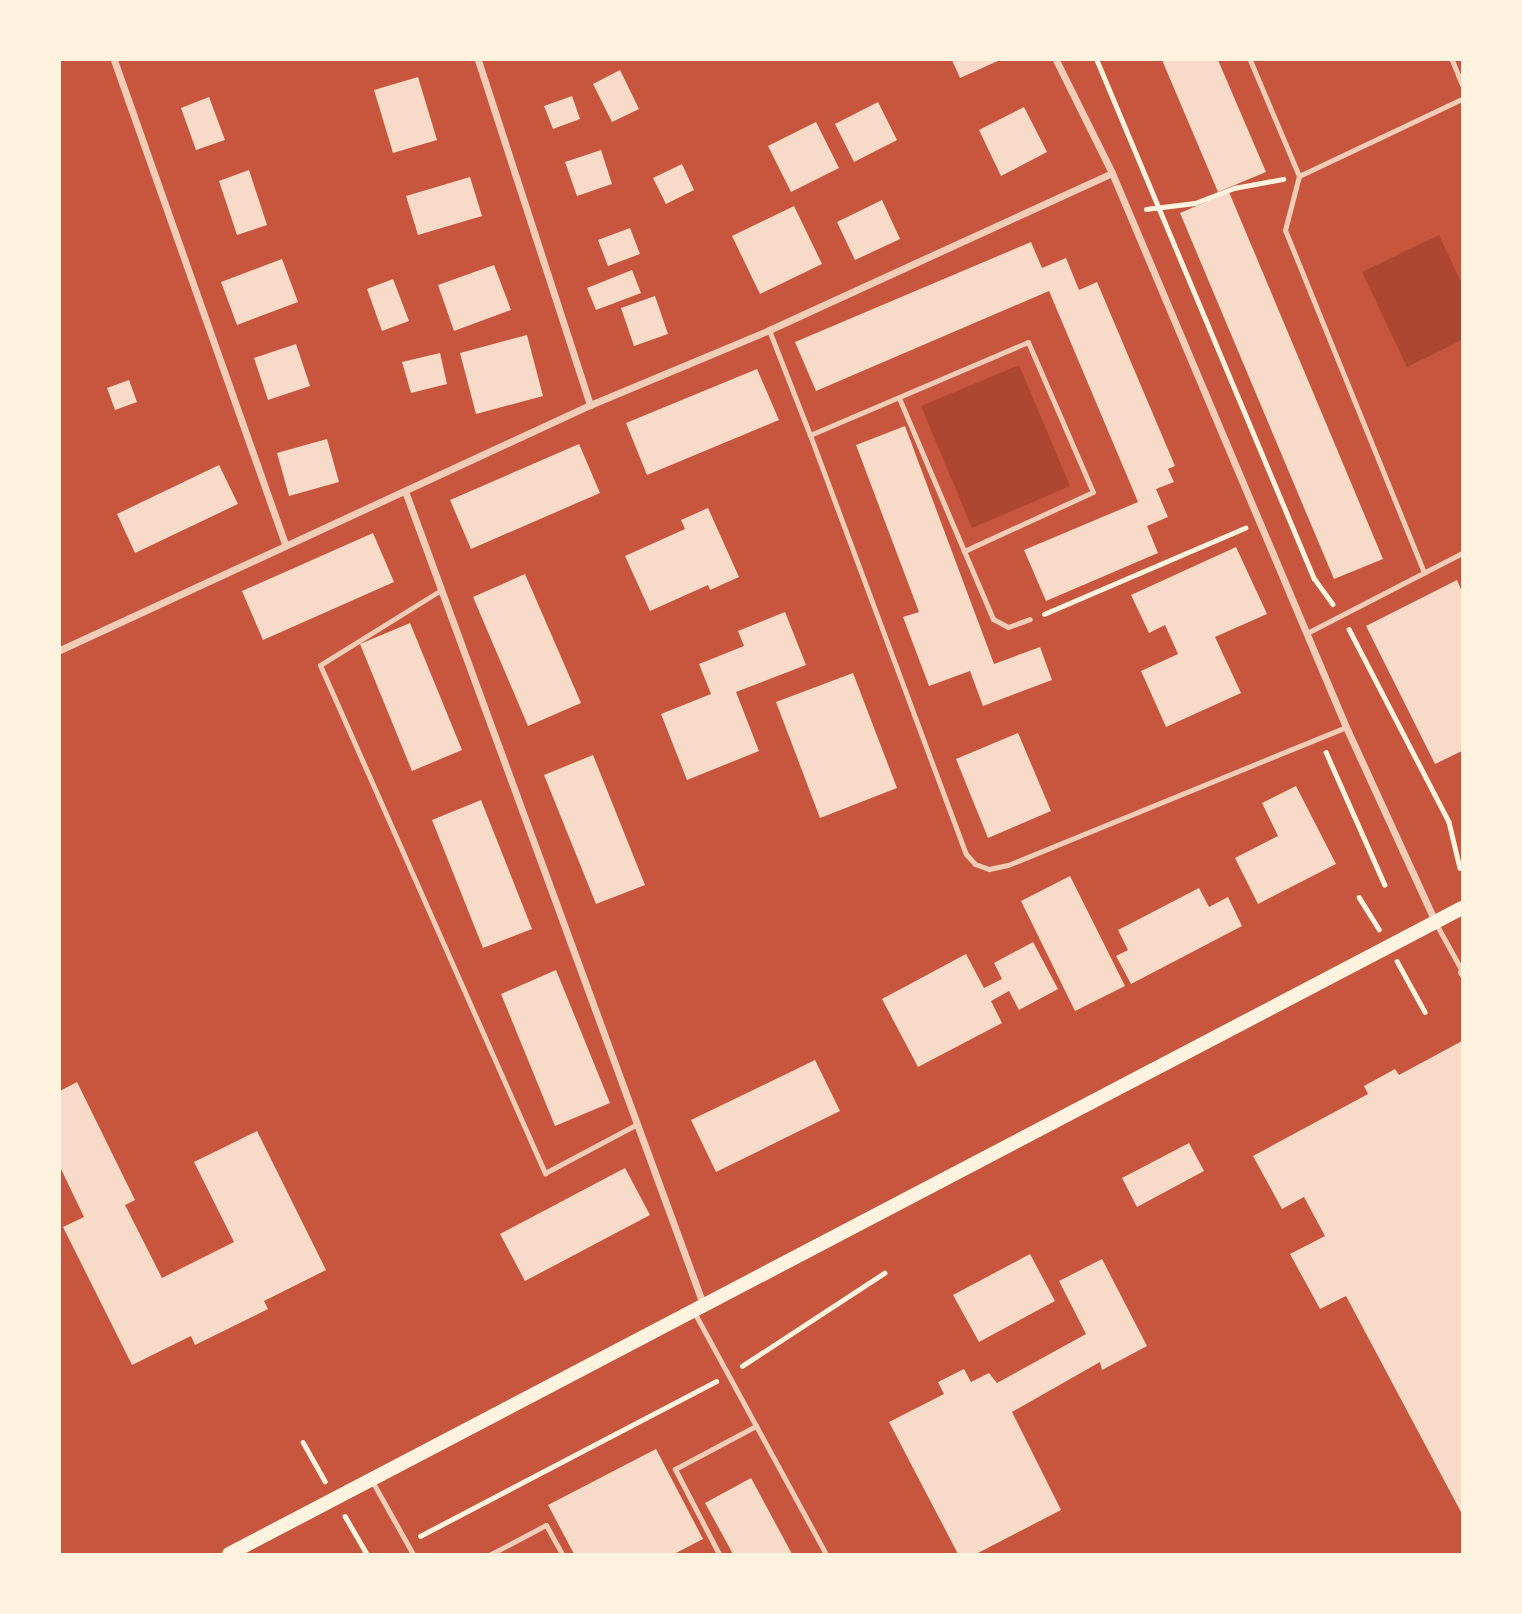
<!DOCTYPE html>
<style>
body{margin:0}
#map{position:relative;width:1522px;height:1614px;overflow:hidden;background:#c8553d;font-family:Rubik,sans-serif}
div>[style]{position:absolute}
.green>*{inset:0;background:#ae4732}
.building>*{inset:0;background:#f7dbc8}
.path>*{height:4.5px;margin:-2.25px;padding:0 2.25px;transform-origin:2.25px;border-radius:2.25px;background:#fff3e0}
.service>*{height:5px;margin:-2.5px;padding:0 2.5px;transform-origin:2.5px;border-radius:2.5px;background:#f1ccb7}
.minor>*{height:7px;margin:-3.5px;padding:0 3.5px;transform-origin:3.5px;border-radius:3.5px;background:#f1ccb7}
.secondary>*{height:14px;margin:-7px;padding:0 7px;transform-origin:7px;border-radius:7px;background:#fff3e0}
span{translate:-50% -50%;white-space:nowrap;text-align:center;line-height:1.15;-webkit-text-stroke:6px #fff3e0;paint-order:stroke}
.frame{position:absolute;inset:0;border:61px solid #fff3e0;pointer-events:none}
</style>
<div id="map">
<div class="green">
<div style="clip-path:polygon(1439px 235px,1462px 284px,1462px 340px,1407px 367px,1362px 272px)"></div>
<div style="clip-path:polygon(1019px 365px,1070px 486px,972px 528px,921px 406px)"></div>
</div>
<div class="building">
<div style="clip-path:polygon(952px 60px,1000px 60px,960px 78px)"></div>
<div style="clip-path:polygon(1162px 60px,1218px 60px,1266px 172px,1218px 192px)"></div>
<div style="clip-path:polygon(620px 70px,639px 109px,612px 122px,593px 84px)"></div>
<div style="clip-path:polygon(418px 77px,437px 140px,393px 153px,374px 90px)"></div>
<div style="clip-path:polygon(572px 96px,580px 119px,553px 129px,544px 106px)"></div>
<div style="clip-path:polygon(209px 97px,225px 140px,196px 150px,181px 108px)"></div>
<div style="clip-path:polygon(878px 102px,897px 140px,854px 162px,835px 124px)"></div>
<div style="clip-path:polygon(1024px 107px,1047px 152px,1001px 176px,979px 130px)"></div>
<div style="clip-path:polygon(816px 122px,839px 168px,791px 192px,768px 146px)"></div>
<div style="clip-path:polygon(601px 150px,612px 184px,577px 196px,565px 162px)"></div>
<div style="clip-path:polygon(682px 164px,694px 190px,666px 204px,653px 178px)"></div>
<div style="clip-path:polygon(249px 170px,267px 225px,237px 235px,219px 181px)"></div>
<div style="clip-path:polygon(470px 177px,482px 216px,418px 235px,406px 196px)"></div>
<div style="clip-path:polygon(1229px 192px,1383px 559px,1334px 579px,1180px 213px)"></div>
<div style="clip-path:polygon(882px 200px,900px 239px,855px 260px,837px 222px)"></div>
<div style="clip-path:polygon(794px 206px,822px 264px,760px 294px,732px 236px)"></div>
<div style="clip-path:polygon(630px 228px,640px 254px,608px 266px,598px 240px)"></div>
<div style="clip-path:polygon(1031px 242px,1042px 268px,1066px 258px,1079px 290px,1097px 282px,1175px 466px,1168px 469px,1174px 482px,1156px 489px,1168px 517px,1147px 526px,1158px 553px,1046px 601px,1024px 550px,1138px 502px,1049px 291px,816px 391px,795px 342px)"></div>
<div style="clip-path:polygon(282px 259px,298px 302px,237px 325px,221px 282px)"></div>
<div style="clip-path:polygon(494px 265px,511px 310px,454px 331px,438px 285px)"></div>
<div style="clip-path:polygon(632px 270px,641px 293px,596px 310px,587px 288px)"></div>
<div style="clip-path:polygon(393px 279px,409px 321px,382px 331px,367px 289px)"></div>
<div style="clip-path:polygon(655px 296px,668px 334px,634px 346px,621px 308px)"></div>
<div style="clip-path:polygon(527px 335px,543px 396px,476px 414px,460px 353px)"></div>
<div style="clip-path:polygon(296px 344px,310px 386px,268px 400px,254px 358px)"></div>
<div style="clip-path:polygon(440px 353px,447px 384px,411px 393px,402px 362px)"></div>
<div style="clip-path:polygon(757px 369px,779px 420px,647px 475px,626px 423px)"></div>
<div style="clip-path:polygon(129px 380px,137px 402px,115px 410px,107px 388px)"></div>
<div style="clip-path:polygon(905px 426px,994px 664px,1040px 647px,1052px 680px,983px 706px,970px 671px,929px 686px,903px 617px,919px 612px,856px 445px)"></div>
<div style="clip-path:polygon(327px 439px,339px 482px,289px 496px,277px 453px)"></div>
<div style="clip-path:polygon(579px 444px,600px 493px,471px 549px,450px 500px)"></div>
<div style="clip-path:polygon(219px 465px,238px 504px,135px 553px,117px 514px)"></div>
<div style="clip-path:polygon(708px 508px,739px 577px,710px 590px,708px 585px,650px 611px,625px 556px,685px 529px,681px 520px)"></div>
<div style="clip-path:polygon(373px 533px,394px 582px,263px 640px,242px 591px)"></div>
<div style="clip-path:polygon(1236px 547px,1267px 614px,1215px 637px,1241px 693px,1166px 727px,1141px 671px,1178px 654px,1165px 625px,1149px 633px,1131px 595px)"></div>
<div style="clip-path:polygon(525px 574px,581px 703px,528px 726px,473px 597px)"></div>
<div style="clip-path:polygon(1457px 580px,1462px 592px,1462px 751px,1435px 764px,1366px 626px)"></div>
<div style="clip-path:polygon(785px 612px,806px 665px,736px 692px,759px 751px,687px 780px,661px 714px,711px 694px,699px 664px,744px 646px,738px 631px)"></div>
<div style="clip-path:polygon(410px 623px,462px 750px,412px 771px,360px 644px)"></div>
<div style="clip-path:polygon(853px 673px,897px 788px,820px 818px,776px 702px)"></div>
<div style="clip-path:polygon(1018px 733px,1051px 811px,988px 838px,956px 759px)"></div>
<div style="clip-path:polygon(593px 755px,645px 885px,596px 904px,544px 775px)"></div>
<div style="clip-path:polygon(1296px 786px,1336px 864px,1258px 904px,1235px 858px,1278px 836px,1262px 803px)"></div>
<div style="clip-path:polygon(481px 800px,532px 929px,483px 948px,432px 820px)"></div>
<div style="clip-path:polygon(1070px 876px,1125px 986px,1075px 1011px,1021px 901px)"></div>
<div style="clip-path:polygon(1199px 888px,1209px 907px,1228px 897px,1242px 926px,1131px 984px,1116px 956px,1128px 950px,1118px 930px)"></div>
<div style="clip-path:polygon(1033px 942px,1058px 989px,1019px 1010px,1009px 991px,991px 1001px,1002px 1023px,918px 1067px,882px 999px,966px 954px,984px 988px,1002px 979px,994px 963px)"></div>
<div style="clip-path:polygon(556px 970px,610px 1103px,555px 1126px,501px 994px)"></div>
<div style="clip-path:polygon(1462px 1041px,1462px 1514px,1346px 1296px,1320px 1309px,1290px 1254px,1325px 1236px,1304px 1197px,1282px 1209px,1253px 1156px,1368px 1094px,1364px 1086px,1395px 1069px,1399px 1075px)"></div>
<div style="clip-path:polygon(815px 1060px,840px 1111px,716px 1172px,691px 1120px)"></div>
<div style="clip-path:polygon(77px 1082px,135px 1200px,125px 1205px,162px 1278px,234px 1242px,194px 1162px,257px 1131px,326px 1270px,264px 1301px,268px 1309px,195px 1345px,191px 1336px,132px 1365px,63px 1227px,84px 1217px,60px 1167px,60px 1091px)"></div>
<div style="clip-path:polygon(1189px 1143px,1204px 1171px,1137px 1207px,1122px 1178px)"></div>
<div style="clip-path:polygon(625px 1168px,650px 1215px,525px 1281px,500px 1234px)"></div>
<div style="clip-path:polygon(1030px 1254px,1055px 1301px,979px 1342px,953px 1295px)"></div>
<div style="clip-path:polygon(1102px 1259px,1147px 1346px,1102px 1370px,1100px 1362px,1012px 1412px,1061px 1510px,976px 1554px,958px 1554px,889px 1422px,944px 1394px,938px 1382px,964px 1369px,971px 1382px,989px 1373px,997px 1383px,1086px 1334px,1059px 1281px)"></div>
<div style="clip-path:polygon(656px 1449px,703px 1539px,674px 1554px,574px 1554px,548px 1505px)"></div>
<div style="clip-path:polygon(751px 1478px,792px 1554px,733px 1554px,705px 1503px)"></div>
</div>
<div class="path">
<div style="left:1097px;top:60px;width:562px;rotate:67.27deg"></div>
<div style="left:1314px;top:578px;width:32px;rotate:54deg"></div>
<div style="left:1146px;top:209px;width:49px;rotate:-7deg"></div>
<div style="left:1195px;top:203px;width:42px;rotate:-21deg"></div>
<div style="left:1234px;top:188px;width:50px;rotate:-10.4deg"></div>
<div style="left:1044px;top:614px;width:219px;rotate:-23.2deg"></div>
<div style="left:1349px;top:629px;width:217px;rotate:62.6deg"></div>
<div style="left:1449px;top:822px;width:47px;rotate:76.6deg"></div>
<div style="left:1326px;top:752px;width:145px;rotate:66.1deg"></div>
<div style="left:1359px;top:897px;width:38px;rotate:58deg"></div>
<div style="left:1397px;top:961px;width:58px;rotate:61.2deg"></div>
<div style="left:742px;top:1366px;width:170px;rotate:-33.2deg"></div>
<div style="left:303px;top:1442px;width:45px;rotate:60.6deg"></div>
<div style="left:345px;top:1516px;width:44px;rotate:59.9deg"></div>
<div style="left:420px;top:1536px;width:334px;rotate:-27.6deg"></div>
</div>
<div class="service">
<div style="left:1250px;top:60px;width:126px;rotate:67.1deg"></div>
<div style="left:1299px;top:176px;width:56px;rotate:104.5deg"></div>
<div style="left:1285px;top:230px;width:370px;rotate:67.9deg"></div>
<div style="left:1452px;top:60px;width:27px;rotate:68deg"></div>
<div style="left:1299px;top:176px;width:180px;rotate:-25.3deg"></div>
<div style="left:769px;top:330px;width:113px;rotate:68.7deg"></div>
<div style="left:810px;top:435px;width:237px;rotate:-23.1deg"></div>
<div style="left:1028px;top:342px;width:163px;rotate:66.6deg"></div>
<div style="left:1093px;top:492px;width:142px;rotate:155.4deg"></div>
<div style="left:964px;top:551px;width:166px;rotate:-113deg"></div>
<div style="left:810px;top:435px;width:447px;rotate:69.6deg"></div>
<div style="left:966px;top:854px;width:13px;rotate:48deg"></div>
<div style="left:975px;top:864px;width:15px;rotate:20deg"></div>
<div style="left:989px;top:869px;width:19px;rotate:-12deg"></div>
<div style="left:1008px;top:865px;width:365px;rotate:-22.2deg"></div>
<div style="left:964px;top:551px;width:74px;rotate:66.9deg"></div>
<div style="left:993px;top:619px;width:17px;rotate:28deg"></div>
<div style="left:1008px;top:627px;width:23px;rotate:-20deg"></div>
<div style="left:441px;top:590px;width:142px;rotate:148.2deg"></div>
<div style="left:320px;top:665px;width:556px;rotate:66.11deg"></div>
<div style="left:545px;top:1173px;width:104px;rotate:-28deg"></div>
<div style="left:1307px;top:633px;width:174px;rotate:-27.3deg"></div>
<div style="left:1435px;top:922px;width:56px;rotate:61.1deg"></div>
<div style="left:694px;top:1312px;width:276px;rotate:61.4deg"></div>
<div style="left:372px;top:1481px;width:84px;rotate:60.7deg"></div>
<div style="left:491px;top:1554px;width:62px;rotate:-27.8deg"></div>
<div style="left:546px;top:1525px;width:33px;rotate:61deg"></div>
<div style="left:719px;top:1554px;width:96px;rotate:-117.4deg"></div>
<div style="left:675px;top:1469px;width:92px;rotate:-28deg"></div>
</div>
<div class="minor">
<div style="left:114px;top:60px;width:513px;rotate:70.54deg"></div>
<div style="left:478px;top:60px;width:363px;rotate:72deg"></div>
<div style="left:1056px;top:60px;width:126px;rotate:63.6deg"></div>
<div style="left:1112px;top:173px;width:601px;rotate:67.1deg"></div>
<div style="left:1346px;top:727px;width:213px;rotate:65.4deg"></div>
<div style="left:405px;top:491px;width:866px;rotate:69.87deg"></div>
<div style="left:60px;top:650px;width:584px;rotate:-24.81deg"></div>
<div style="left:590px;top:405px;width:194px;rotate:-22.7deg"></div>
<div style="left:769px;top:330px;width:377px;rotate:-24.6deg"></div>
<div style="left:1461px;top:972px;width:2px;rotate:63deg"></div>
</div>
<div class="secondary">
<div style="left:229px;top:1554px;width:1392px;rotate:-27.65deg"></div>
</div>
<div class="frame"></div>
</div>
